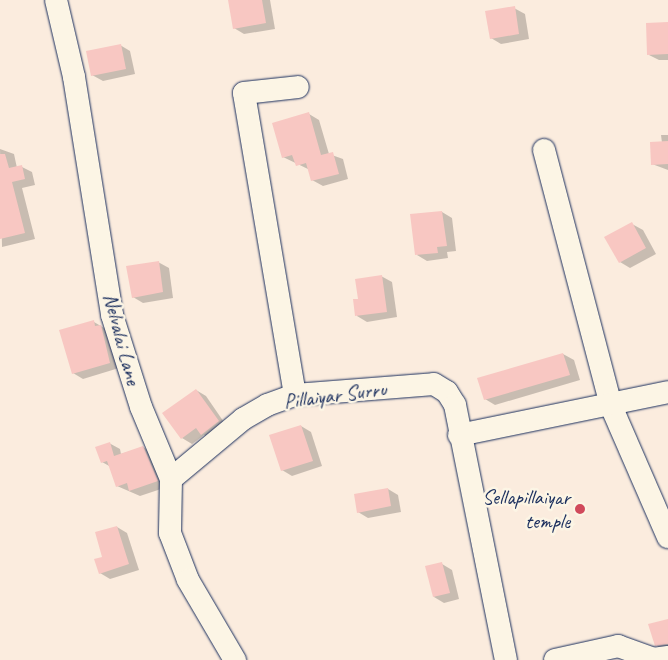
<!DOCTYPE html>
<style>
body{margin:0}
#map{position:relative;width:668px;height:660px;overflow:hidden;background:#fbecde;font-family:Caveat,sans-serif}
div>[style]{position:absolute}
.shadow>*{inset:0;background:#0003}
.building>*{inset:0;background:#f8c7c2}
.roads{filter:drop-shadow(0 0 1px #1b2f5e) drop-shadow(0 0 1px #1b2f5e)}
.minor>*{height:22px;margin:-11px;padding:0 11px;transform-origin:11px;border-radius:11px;background:#fcf5e5}
.dots>*{width:14px;height:14px;translate:-50% -50%;box-sizing:border-box;border:2px solid #fcf5e5;border-radius:50%}
span{translate:-50% -50%;white-space:nowrap;text-align:center;line-height:1.15;-webkit-text-stroke:5px #fcf5e5;paint-order:stroke}
.street-label{font-size:21px;color:#1b2f5e}
.poi-label{font-size:21px;color:#1b2f5e}
.right{translate:-100% -50%;text-align:right}
</style>
<div id="map">
<div class="shadow">
<div style="clip-path:polygon(230px 0,270px 0,275px 29px,244px 34px,234px 28px)"></div>
<div style="clip-path:polygon(514px 8px,525px 14px,529px 39px,501px 44px,491px 38px)"></div>
<div style="clip-path:polygon(668px 23px,668px 60px,659px 60px,649px 55px)"></div>
<div style="clip-path:polygon(120px 45px,130px 51px,135px 74px,103px 81px,92px 75px)"></div>
<div style="clip-path:polygon(309px 114px,319px 120px,329px 154px,343px 159px,348px 179px,323px 186px,312px 180px,310px 170px,283px 157px)"></div>
<div style="clip-path:polygon(661px 135px,668px 135px,668px 170px,652px 164px,662px 143px)"></div>
<div style="clip-path:polygon(0 149px,14px 154px,17px 168px,22px 167px,32px 172px,35px 185px,22px 188px,35px 239px,2px 247px)"></div>
<div style="clip-path:polygon(442px 212px,452px 218px,456px 251px,447px 252px,448px 258px,427px 261px,417px 255px)"></div>
<div style="clip-path:polygon(632px 224px,643px 230px,656px 254px,630px 268px,620px 262px)"></div>
<div style="clip-path:polygon(158px 262px,169px 268px,173px 298px,143px 303px,133px 297px)"></div>
<div style="clip-path:polygon(381px 276px,392px 282px,397px 317px,367px 322px,357px 316px,359px 300px)"></div>
<div style="clip-path:polygon(94px 322px,111px 332px,119px 368px,83px 379px,73px 373px)"></div>
<div style="clip-path:polygon(563px 354px,574px 360px,580px 380px,495px 405px,485px 399px)"></div>
<div style="clip-path:polygon(196px 390px,206px 396px,228px 428px,212px 440px,204px 435px,192px 444px,182px 438px)"></div>
<div style="clip-path:polygon(301px 426px,311px 432px,322px 466px,292px 476px,282px 470px)"></div>
<div style="clip-path:polygon(109px 443px,120px 449px,121px 454px,143px 447px,153px 453px,167px 487px,140px 496px,117px 486px,111px 467px,102px 462px)"></div>
<div style="clip-path:polygon(388px 489px,398px 495px,401px 512px,368px 518px,358px 512px)"></div>
<div style="clip-path:polygon(117px 527px,127px 533px,139px 570px,110px 579px,100px 573px)"></div>
<div style="clip-path:polygon(442px 564px,452px 570px,459px 599px,444px 603px,434px 597px)"></div>
<div style="clip-path:polygon(668px 620px,668px 647px,660px 648px,656px 645px)"></div>
</div>
<div class="building">
<div style="clip-path:polygon(228px 0,262px 0,266px 23px,233px 29px)"></div>
<div style="clip-path:polygon(515px 6px,519px 34px,490px 39px,485px 11px)"></div>
<div style="clip-path:polygon(668px 22px,668px 54px,647px 55px,646px 23px)"></div>
<div style="clip-path:polygon(121px 44px,126px 69px,91px 76px,86px 51px)"></div>
<div style="clip-path:polygon(309px 112px,321px 155px,333px 152px,339px 174px,311px 181px,306px 163px,296px 166px,292px 155px,282px 158px,272px 123px)"></div>
<div style="clip-path:polygon(668px 141px,668px 164px,651px 165px,650px 142px)"></div>
<div style="clip-path:polygon(0 154px,5px 154px,9px 168px,22px 165px,25px 179px,12px 182px,25px 233px,0 239px)"></div>
<div style="clip-path:polygon(442px 211px,447px 246px,437px 247px,438px 253px,415px 255px,410px 214px)"></div>
<div style="clip-path:polygon(632px 222px,646px 248px,619px 263px,604px 237px)"></div>
<div style="clip-path:polygon(159px 261px,163px 292px,132px 298px,126px 266px)"></div>
<div style="clip-path:polygon(382px 275px,387px 312px,355px 316px,353px 299px,358px 299px,355px 279px)"></div>
<div style="clip-path:polygon(94px 320px,95px 326px,101px 325px,110px 363px,72px 374px,59px 330px)"></div>
<div style="clip-path:polygon(563px 353px,570px 375px,484px 400px,477px 378px)"></div>
<div style="clip-path:polygon(196px 389px,219px 421px,201px 435px,196px 428px,181px 439px,162px 413px)"></div>
<div style="clip-path:polygon(301px 425px,313px 461px,281px 471px,269px 435px)"></div>
<div style="clip-path:polygon(110px 442px,114px 456px,143px 446px,158px 481px,129px 491px,127px 483px,116px 487px,107px 461px,101px 463px,95px 447px)"></div>
<div style="clip-path:polygon(388px 488px,391px 506px,357px 513px,354px 494px)"></div>
<div style="clip-path:polygon(117px 526px,129px 564px,99px 574px,94px 559px,102px 557px,95px 532px)"></div>
<div style="clip-path:polygon(442px 562px,450px 593px,433px 597px,425px 566px)"></div>
<div style="clip-path:polygon(668px 619px,668px 644px,655px 646px,648px 624px)"></div>
</div>
<div class="roads">
<div class="minor">
<div style="left:56px;top:0;width:79px;rotate:76.8deg"></div>
<div style="left:74px;top:77px;width:241px;rotate:80.9deg"></div>
<div style="left:112px;top:315px;width:96px;rotate:72.5deg"></div>
<div style="left:141px;top:407px;width:78px;rotate:67.4deg"></div>
<div style="left:171px;top:479px;width:54px;rotate:91.1deg"></div>
<div style="left:170px;top:533px;width:50px;rotate:69deg"></div>
<div style="left:188px;top:580px;width:93px;rotate:59.6deg"></div>
<div style="left:544px;top:150px;width:265px;rotate:75.3deg"></div>
<div style="left:611px;top:406px;width:143px;rotate:66.5deg"></div>
<div style="left:295px;top:395px;width:306px;rotate:-99.6deg"></div>
<div style="left:244px;top:93px;width:54px;rotate:-6.3deg"></div>
<div style="left:459px;top:435px;width:213px;rotate:-11.6deg"></div>
<div style="left:171px;top:479px;width:94px;rotate:-39.8deg"></div>
<div style="left:243px;top:419px;width:28px;rotate:-30deg"></div>
<div style="left:267px;top:405px;width:30px;rotate:-20deg"></div>
<div style="left:295px;top:395px;width:139px;rotate:-4.5deg"></div>
<div style="left:434px;top:384px;width:15px;rotate:32deg"></div>
<div style="left:447px;top:392px;width:15px;rotate:58deg"></div>
<div style="left:455px;top:405px;width:260px;rotate:78.7deg"></div>
<div style="left:555px;top:660px;width:65px;rotate:-12.5deg"></div>
<div style="left:618px;top:646px;width:37px;rotate:20deg"></div>
<div style="left:653px;top:659px;width:15px;rotate:-8deg"></div>
</div>
</div>
<div class="dots">
<div style="left:580px;top:509px;background:#d1495b"></div>
</div>
<div class="street-label">
<span style="left:122px;top:339px;rotate:75deg">Nelvalai Lane</span>
<span style="left:335px;top:395px;rotate:-7deg">Pillaiyar Surru</span>
</div>
<div class="poi-label">
<span class="right" style="left:570px;top:509px">Sellapillaiyar<br>temple</span>
</div>
</div>
